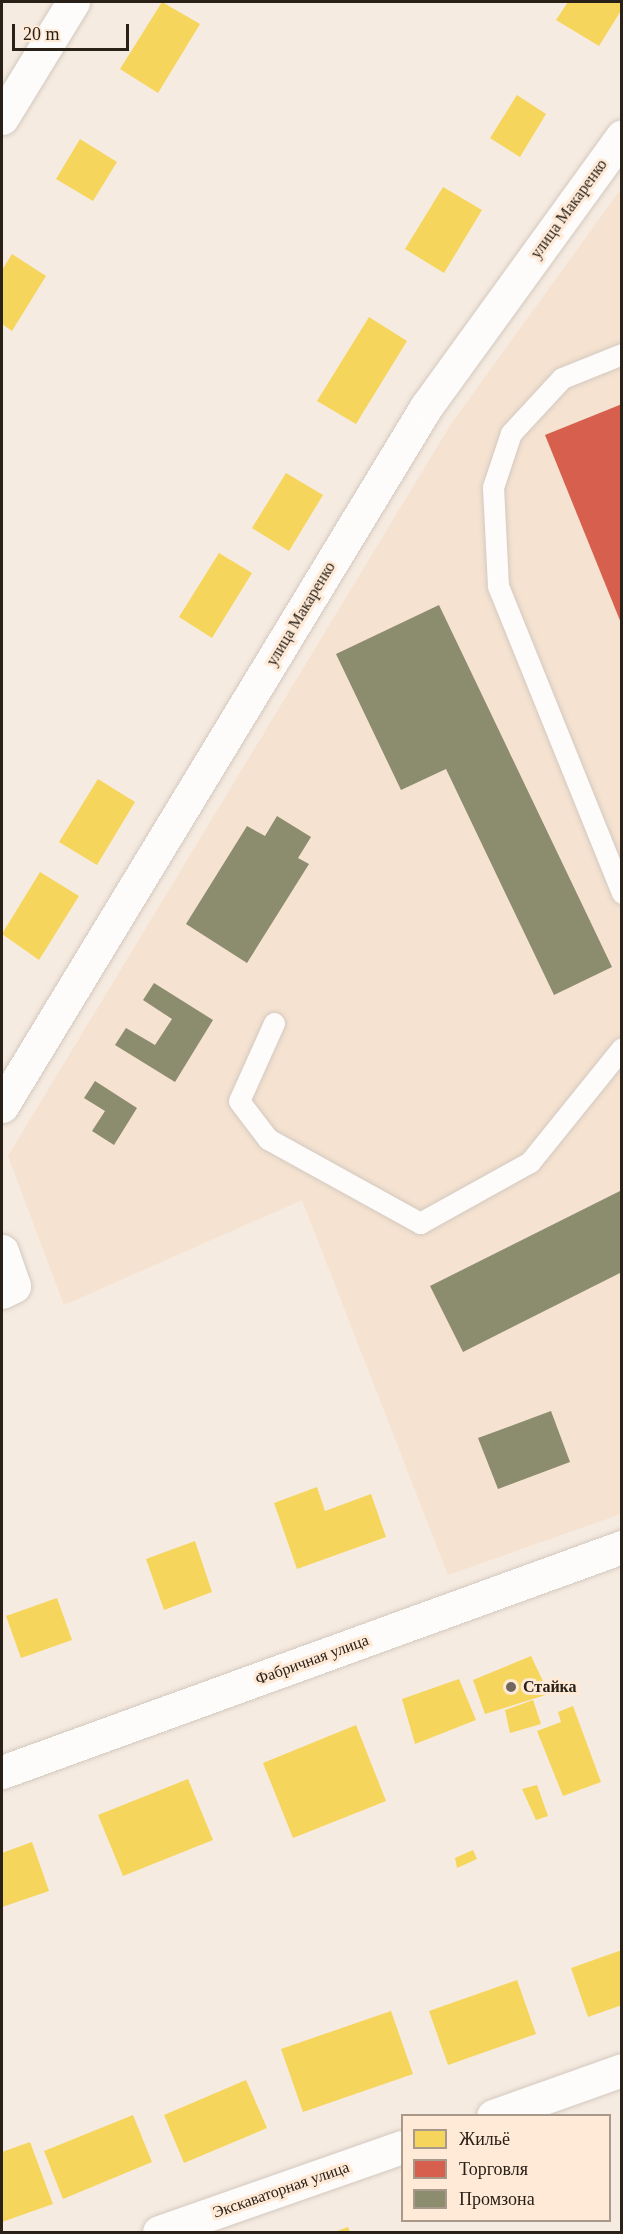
<!DOCTYPE html>
<meta charset="utf-8">
<style>
body{margin:0}
#map{position:relative;width:623px;height:2234px;overflow:hidden;background:#f6ebe0;font-family:"Times New Roman",serif}
div>[style]{position:absolute}
.built>*{inset:0;background:#f5e2d0}
.homes>*{inset:0;background:#f6d55c}
.shops>*{inset:0;background:#d6604d}
.industry>*{inset:0;background:#8c8c6e}
.roads{filter:drop-shadow(0 0 2px #d3c9c0) drop-shadow(0 0 2px #d3c9c0)}
.service>*{height:21px;margin:-10.5px;padding:0 10.5px;transform-origin:10.5px;border-radius:10.5px;background:#fefcfa}
.minor>*{height:33px;margin:-16.5px;padding:0 16.5px;transform-origin:16.5px;border-radius:16.5px;background:#fefcfa}
.dots>*{width:16px;height:16px;translate:-50% -50%;box-sizing:border-box;border:3px solid #ffead7;border-radius:50%}
span{translate:-50% -50%;white-space:nowrap;text-align:center;line-height:1.15;-webkit-text-stroke:6px #ffead7;paint-order:stroke}
.street-label{font-size:16px;color:#292017}
.poi-label{font-size:16px;color:#292017;font-weight:700}
.left{translate:0 -50%;text-align:left}
.frame{position:absolute;inset:0;border:3px solid #292017;pointer-events:none}
.legend{position:absolute;left:401px;top:2114px;width:210px;height:108px;box-sizing:border-box;background:#ffead7;border:2px solid #a9998a;margin:0;padding:8px 10px;list-style:none;font-size:18px;color:#292017}
.legend li{display:flex;align-items:center;gap:12px;height:30px}
.legend b{width:30px;border:2px solid #a9998a}
.scale{position:absolute;left:12px;top:24px;width:117px;height:27px;box-sizing:border-box;border:3px solid #292017;border-top:0;padding-left:8px;font-size:18px;line-height:21px;white-space:nowrap;color:#292017;-webkit-text-stroke:4px #ffead7;paint-order:stroke}
</style>
<div id="map">
<div class="built">
<div style="clip-path:polygon(621px 189px,621px 1514px,448px 1575px,302px 1200px,64px 1305px,8px 1156px,451px 424px)"></div>
</div>
<div class="homes">
<div style="clip-path:polygon(162px 2px,200px 24px,158px 93px,120px 69px)"></div>
<div style="clip-path:polygon(568px 2px,622px 2px,622px 9px,599px 46px,556px 20px)"></div>
<div style="clip-path:polygon(517px 95px,546px 114px,520px 157px,490px 138px)"></div>
<div style="clip-path:polygon(80px 139px,117px 162px,93px 201px,56px 179px)"></div>
<div style="clip-path:polygon(443px 187px,482px 210px,444px 273px,405px 249px)"></div>
<div style="clip-path:polygon(12px 254px,46px 276px,12px 331px,2px 324px,2px 270px)"></div>
<div style="clip-path:polygon(369px 317px,407px 341px,356px 424px,317px 401px)"></div>
<div style="clip-path:polygon(286px 473px,323px 495px,289px 551px,252px 528px)"></div>
<div style="clip-path:polygon(219px 553px,252px 573px,212px 638px,179px 617px)"></div>
<div style="clip-path:polygon(98px 779px,135px 802px,97px 865px,59px 842px)"></div>
<div style="clip-path:polygon(40px 872px,79px 896px,39px 960px,2px 934px)"></div>
<div style="clip-path:polygon(317px 1487px,325px 1511px,371px 1494px,386px 1537px,297px 1569px,274px 1503px)"></div>
<div style="clip-path:polygon(195px 1541px,212px 1592px,164px 1610px,146px 1559px)"></div>
<div style="clip-path:polygon(57px 1598px,72px 1640px,21px 1658px,6px 1616px)"></div>
<div style="clip-path:polygon(531px 1656px,549px 1694px,485px 1714px,473px 1680px)"></div>
<div style="clip-path:polygon(459px 1679px,476px 1720px,415px 1744px,402px 1699px)"></div>
<div style="clip-path:polygon(533px 1700px,541px 1724px,510px 1733px,505px 1710px)"></div>
<div style="clip-path:polygon(573px 1706px,601px 1782px,563px 1796px,537px 1731px,561px 1722px,558px 1712px)"></div>
<div style="clip-path:polygon(356px 1725px,386px 1801px,293px 1838px,263px 1763px)"></div>
<div style="clip-path:polygon(188px 1779px,213px 1840px,123px 1876px,98px 1815px)"></div>
<div style="clip-path:polygon(537px 1785px,548px 1816px,536px 1820px,522px 1789px)"></div>
<div style="clip-path:polygon(32px 1842px,49px 1891px,2px 1907px,2px 1853px)"></div>
<div style="clip-path:polygon(473px 1850px,477px 1859px,457px 1868px,455px 1858px)"></div>
<div style="clip-path:polygon(622px 1950px,622px 2005px,588px 2017px,571px 1968px)"></div>
<div style="clip-path:polygon(517px 1980px,536px 2034px,448px 2065px,429px 2011px)"></div>
<div style="clip-path:polygon(391px 2011px,413px 2074px,303px 2112px,281px 2049px)"></div>
<div style="clip-path:polygon(246px 2080px,267px 2128px,184px 2163px,164px 2115px)"></div>
<div style="clip-path:polygon(133px 2115px,152px 2162px,63px 2199px,44px 2151px)"></div>
<div style="clip-path:polygon(30px 2142px,53px 2204px,2px 2222px,2px 2152px)"></div>
<div style="clip-path:polygon(348px 2227px,350px 2232px,334px 2232px)"></div>
</div>
<div class="shops">
<div style="clip-path:polygon(622px 404px,622px 623px,621px 623px,545px 435px)"></div>
</div>
<div class="industry">
<div style="clip-path:polygon(439px 605px,612px 967px,554px 995px,446px 769px,401px 790px,336px 654px)"></div>
<div style="clip-path:polygon(277px 816px,311px 837px,298px 858px,309px 864px,247px 963px,186px 924px,247px 826px,265px 836px)"></div>
<div style="clip-path:polygon(154px 983px,213px 1020px,175px 1082px,115px 1045px,126px 1028px,155px 1045px,172px 1019px,143px 1000px)"></div>
<div style="clip-path:polygon(95px 1081px,137px 1108px,114px 1145px,92px 1131px,105px 1111px,84px 1098px)"></div>
<div style="clip-path:polygon(622px 1190px,622px 1272px,463px 1352px,430px 1286px)"></div>
<div style="clip-path:polygon(551px 1411px,570px 1462px,498px 1489px,478px 1438px)"></div>
</div>
<div class="roads">
<div class="service">
<div style="left:622px;top:354px;width:65px;rotate:158.2deg"></div>
<div style="left:562px;top:378px;width:75px;rotate:132.8deg"></div>
<div style="left:511px;top:433px;width:57px;rotate:108.4deg"></div>
<div style="left:493px;top:487px;width:99px;rotate:87.1deg"></div>
<div style="left:498px;top:586px;width:331px;rotate:68deg"></div>
<div style="left:274px;top:1023px;width:85px;rotate:114.2deg"></div>
<div style="left:239px;top:1101px;width:48px;rotate:52.7deg"></div>
<div style="left:268px;top:1139px;width:174px;rotate:28.9deg"></div>
<div style="left:420px;top:1223px;width:126px;rotate:-29deg"></div>
<div style="left:530px;top:1162px;width:146px;rotate:-51.1deg"></div>
</div>
<div class="minor">
<div style="left:2px;top:118px;width:136px;rotate:-58.5deg"></div>
<div style="left:2px;top:1106px;width:818px;rotate:-58.76deg"></div>
<div style="left:426px;top:407px;width:334px;rotate:-54.1deg"></div>
<div style="left:2px;top:1251px;width:37px;rotate:71deg"></div>
<div style="left:14px;top:1286px;width:13px;rotate:153deg"></div>
<div style="left:2px;top:1772px;width:660px;rotate:-19.95deg"></div>
<div style="left:493px;top:2116px;width:137px;rotate:-19.6deg"></div>
<div style="left:159px;top:2232px;width:257px;rotate:-19.3deg"></div>
</div>
</div>
<div class="dots">
<div style="left:511px;top:1687px;background:#71675d"></div>
</div>
<div class="street-label">
<span style="left:569px;top:209px;rotate:-54deg">улица Макаренко</span>
<span style="left:301px;top:614px;rotate:-59deg">улица Макаренко</span>
<span style="left:312px;top:1660px;rotate:-20deg">Фабричная улица</span>
<span style="left:281px;top:2190px;rotate:-19deg">Экскаваторная улица</span>
</div>
<div class="poi-label">
<span class="left" style="left:523px;top:1687px">Стайка</span>
</div>
<div class="frame"></div>
<ul class="legend">
<li><b style="height:16px;background:#f6d55c"></b>Жильё</li>
<li><b style="height:16px;background:#d6604d"></b>Торговля</li>
<li><b style="height:16px;background:#8c8c6e"></b>Промзона</li>
</ul>
<div class="scale">20 m</div>
</div>
